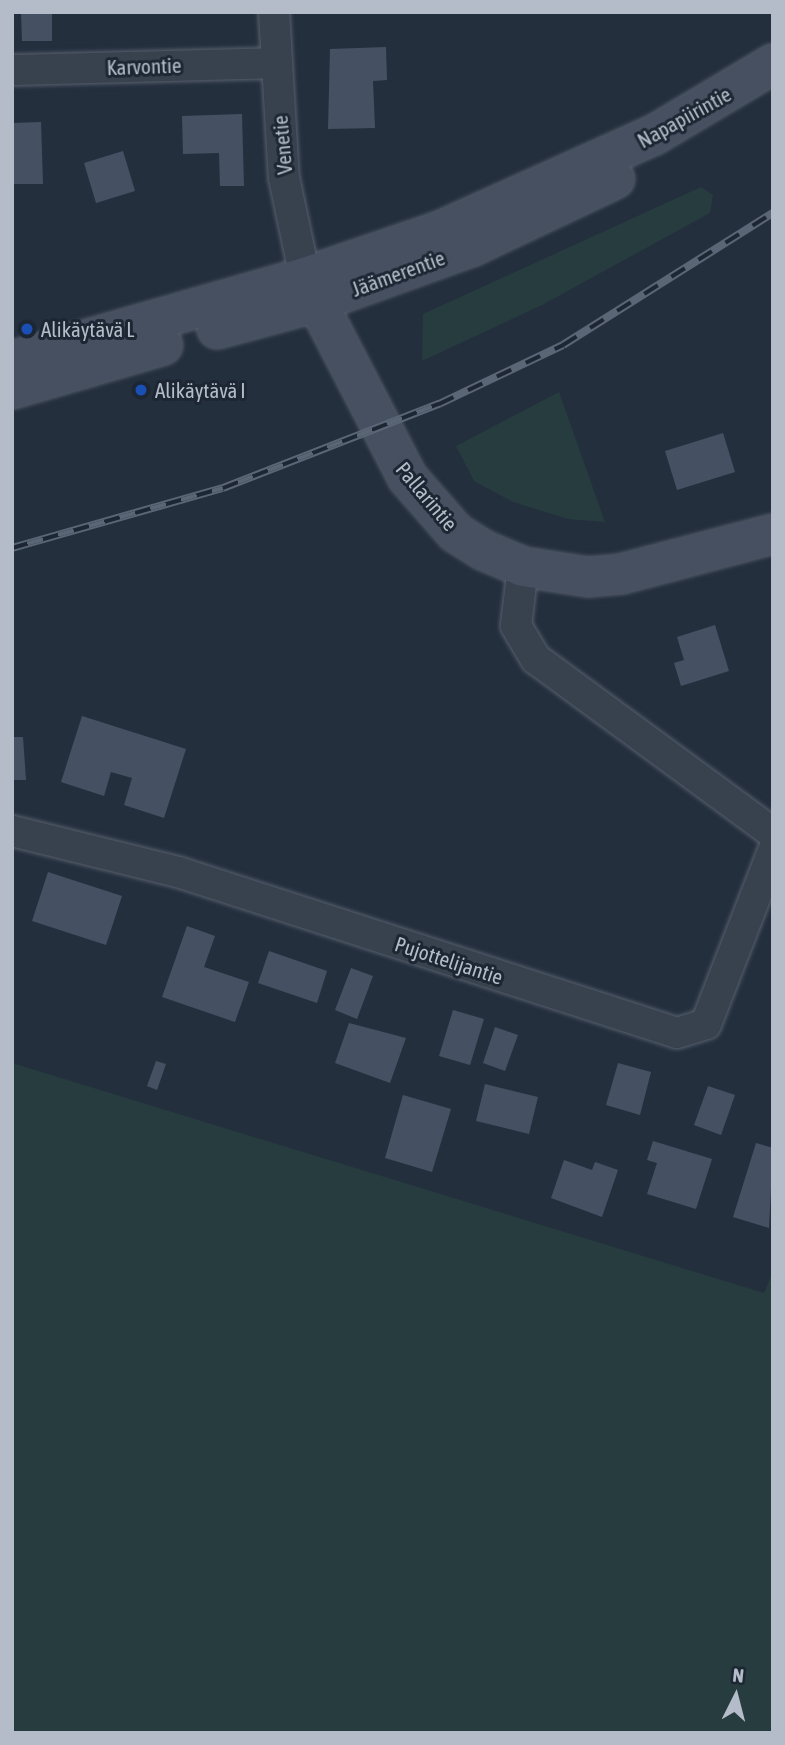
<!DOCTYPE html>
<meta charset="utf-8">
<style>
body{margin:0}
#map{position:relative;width:785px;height:1745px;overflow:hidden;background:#242f3e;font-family:"Asap Condensed",sans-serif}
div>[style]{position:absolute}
.green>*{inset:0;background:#263c3f}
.building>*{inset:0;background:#455162}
.roads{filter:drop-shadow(0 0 2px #565f6c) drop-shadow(0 0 2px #565f6c)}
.street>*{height:30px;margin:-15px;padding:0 15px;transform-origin:15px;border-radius:15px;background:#38414e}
.secondary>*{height:38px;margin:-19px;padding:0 19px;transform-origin:19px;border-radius:19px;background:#465061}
.rail>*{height:8px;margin-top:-4px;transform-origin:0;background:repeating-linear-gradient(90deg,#1d2633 0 16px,#5a6575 0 32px);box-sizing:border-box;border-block:2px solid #5a6575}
.dots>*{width:19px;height:19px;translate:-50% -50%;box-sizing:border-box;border:4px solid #1d2633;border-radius:50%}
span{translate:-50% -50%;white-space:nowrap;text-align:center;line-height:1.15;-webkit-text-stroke:6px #1d2633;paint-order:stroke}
.street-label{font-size:21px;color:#b4bcc9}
.poi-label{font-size:21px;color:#b4bcc9}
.left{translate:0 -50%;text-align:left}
.frame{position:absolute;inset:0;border:14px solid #b4bcc9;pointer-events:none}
.north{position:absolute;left:701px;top:1661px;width:70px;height:70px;-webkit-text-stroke:5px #1d2633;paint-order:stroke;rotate:6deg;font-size:19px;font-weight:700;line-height:28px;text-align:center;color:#b4bcc9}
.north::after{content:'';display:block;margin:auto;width:24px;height:32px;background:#b4bcc9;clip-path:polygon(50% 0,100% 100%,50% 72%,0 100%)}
</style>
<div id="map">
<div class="green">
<div style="clip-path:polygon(701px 187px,713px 195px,710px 213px,542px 305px,422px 361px,423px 314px)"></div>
<div style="clip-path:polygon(559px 392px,605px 522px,568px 519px,513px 502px,474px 481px,456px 446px)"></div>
<div style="clip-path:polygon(12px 1063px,764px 1293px,773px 1272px,773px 1733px,12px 1733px)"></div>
</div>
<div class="building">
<div style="clip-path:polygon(21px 12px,52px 12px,52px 41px,22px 41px)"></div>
<div style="clip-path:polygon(386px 47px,387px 80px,373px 81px,375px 128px,328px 129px,330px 49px)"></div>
<div style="clip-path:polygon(242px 114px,244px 186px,220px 186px,219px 153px,183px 154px,182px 116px)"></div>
<div style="clip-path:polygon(41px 122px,43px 184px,12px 184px,12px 123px)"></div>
<div style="clip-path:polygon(123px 151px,135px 191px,96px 203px,84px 163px)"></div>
<div style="clip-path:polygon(723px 433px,735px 472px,677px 490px,665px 451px)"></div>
<div style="clip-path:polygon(715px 625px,729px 671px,681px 686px,674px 663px,684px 660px,677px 637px)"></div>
<div style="clip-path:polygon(82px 716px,186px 749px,164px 818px,124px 805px,132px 778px,111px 772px,104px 796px,61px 782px)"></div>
<div style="clip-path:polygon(12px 737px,23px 737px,26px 780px,12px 780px)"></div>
<div style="clip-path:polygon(48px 872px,122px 896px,106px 945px,32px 921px)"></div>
<div style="clip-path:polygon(187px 926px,215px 936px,204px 967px,249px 982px,235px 1022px,162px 997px)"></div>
<div style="clip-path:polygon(269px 951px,327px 971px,317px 1003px,258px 983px)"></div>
<div style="clip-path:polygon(351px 968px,373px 976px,357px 1019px,335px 1010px)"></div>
<div style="clip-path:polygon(453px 1010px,484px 1019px,470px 1065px,439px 1056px)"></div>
<div style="clip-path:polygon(349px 1023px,406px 1038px,390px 1083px,335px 1063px)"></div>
<div style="clip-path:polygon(495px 1027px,518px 1035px,505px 1071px,483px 1063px)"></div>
<div style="clip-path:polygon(156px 1061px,166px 1064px,157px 1090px,147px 1086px)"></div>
<div style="clip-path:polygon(618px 1063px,651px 1072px,640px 1115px,606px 1105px)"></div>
<div style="clip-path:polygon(485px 1084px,538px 1097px,529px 1134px,476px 1121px)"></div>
<div style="clip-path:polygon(708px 1086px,735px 1095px,721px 1135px,694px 1125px)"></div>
<div style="clip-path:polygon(403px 1095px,451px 1109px,432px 1172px,385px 1158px)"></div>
<div style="clip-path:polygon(653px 1141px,712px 1159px,696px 1209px,647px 1194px,657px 1163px,647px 1160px)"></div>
<div style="clip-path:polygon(756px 1143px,773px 1148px,769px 1228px,733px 1217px)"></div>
<div style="clip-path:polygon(564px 1160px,592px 1170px,595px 1162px,618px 1170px,602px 1217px,551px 1198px)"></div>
</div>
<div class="roads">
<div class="street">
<div style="left:274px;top:12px;width:166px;rotate:86.6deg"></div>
<div style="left:284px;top:178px;width:101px;rotate:78deg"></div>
<div style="left:12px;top:70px;width:264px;rotate:-1.5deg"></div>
<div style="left:523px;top:567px;width:59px;rotate:96.8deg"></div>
<div style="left:516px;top:626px;width:39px;rotate:59deg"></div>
<div style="left:536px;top:659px;width:294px;rotate:36.3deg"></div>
<div style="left:12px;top:831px;width:171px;rotate:13.9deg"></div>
<div style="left:178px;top:872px;width:524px;rotate:17.88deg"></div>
<div style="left:677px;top:1033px;width:30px;rotate:-17deg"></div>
<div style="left:706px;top:1024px;width:186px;rotate:-68.8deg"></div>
</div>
<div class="secondary">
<div style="left:305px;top:279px;width:223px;rotate:62.7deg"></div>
<div style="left:407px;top:477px;width:74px;rotate:48.8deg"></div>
<div style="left:456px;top:533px;width:32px;rotate:32deg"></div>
<div style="left:483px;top:550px;width:43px;rotate:23deg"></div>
<div style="left:523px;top:567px;width:66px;rotate:8.7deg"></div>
<div style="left:588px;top:577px;width:33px;rotate:-5deg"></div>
<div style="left:621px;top:574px;width:157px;rotate:-14.7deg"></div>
<div style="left:217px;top:329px;width:104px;rotate:-15.1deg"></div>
<div style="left:317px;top:302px;width:164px;rotate:-19.7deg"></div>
<div style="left:471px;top:247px;width:159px;rotate:-25.3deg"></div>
<div style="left:12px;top:361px;width:305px;rotate:-16deg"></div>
<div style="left:305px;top:277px;width:143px;rotate:-18.8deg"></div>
<div style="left:440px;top:231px;width:235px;rotate:-24.2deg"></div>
<div style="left:654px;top:135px;width:139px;rotate:-30.8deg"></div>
<div style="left:12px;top:389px;width:157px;rotate:-16.2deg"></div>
</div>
</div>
<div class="rail">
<div style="left:12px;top:548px;width:219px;rotate:-15.9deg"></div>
<div style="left:223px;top:488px;width:232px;rotate:-21.3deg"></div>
<div style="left:439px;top:404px;width:137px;rotate:-25.4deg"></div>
<div style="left:563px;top:345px;width:248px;rotate:-32.2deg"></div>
</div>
<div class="dots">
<div style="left:27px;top:329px;background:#1a4fb4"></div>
<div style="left:141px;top:390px;background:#1a4fb4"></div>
</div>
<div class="street-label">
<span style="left:144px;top:66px;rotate:-2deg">Karvontie</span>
<span style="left:684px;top:117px;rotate:-29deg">Napapiirintie</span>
<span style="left:282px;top:145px;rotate:-95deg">Venetie</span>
<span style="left:398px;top:273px;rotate:-20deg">Jäämerentie</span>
<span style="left:427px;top:496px;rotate:50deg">Pallarintie</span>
<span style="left:449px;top:960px;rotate:18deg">Pujottelijantie</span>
</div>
<div class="poi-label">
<span class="left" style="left:41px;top:329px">Alikäytävä L</span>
<span class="left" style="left:155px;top:390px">Alikäytävä I</span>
</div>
<div class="frame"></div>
<div class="north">N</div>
</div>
